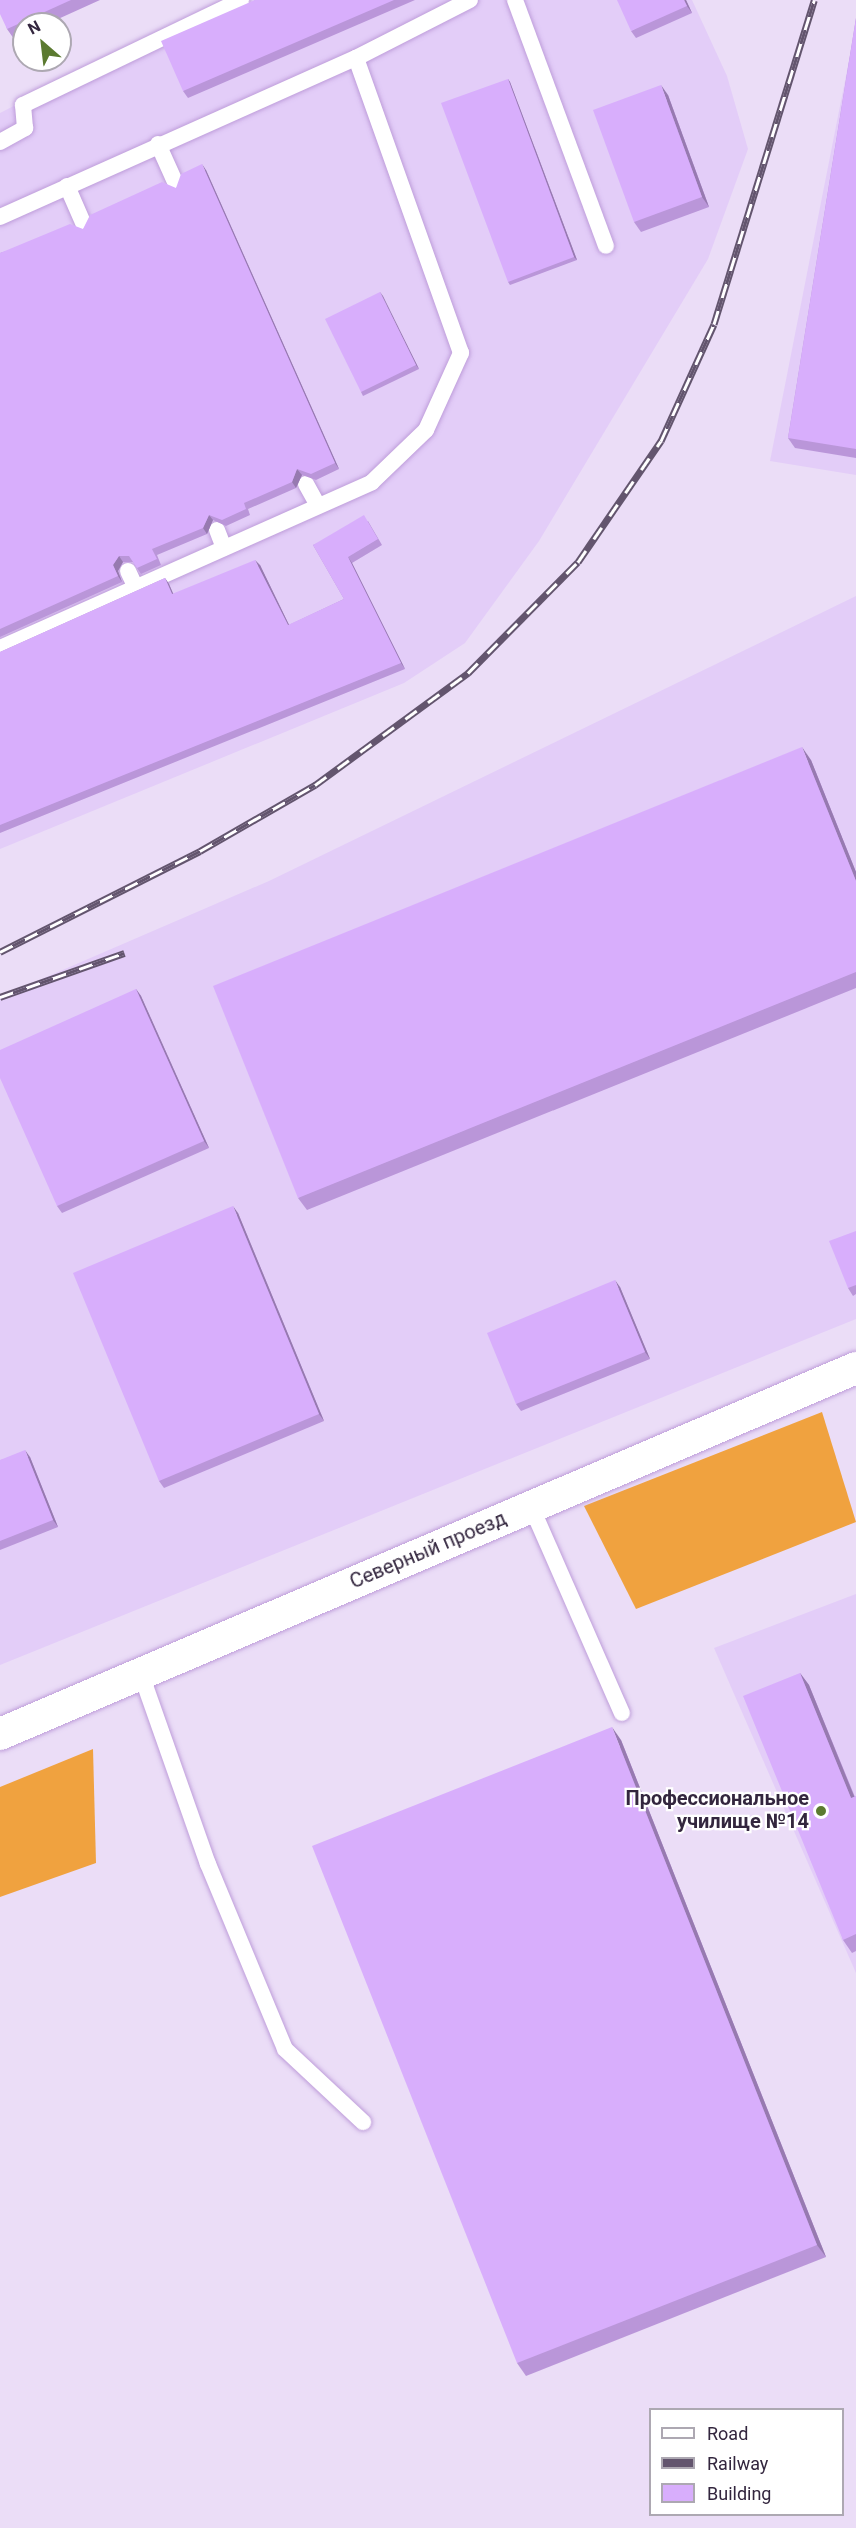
<!DOCTYPE html>
<meta charset="utf-8">
<style>
body{margin:0}
#map{position:relative;width:856px;height:2528px;overflow:hidden;background:#ebddf7;font-family:Roboto,sans-serif}
div>[style]{position:absolute}
.built>*{inset:0;background:#e3cdf8}
.forest>*{inset:0;background:#f0a23f}
.roads{filter:drop-shadow(0 0 2px #be9dda) drop-shadow(0 0 2px #be9dda)}
.lane>*{height:16px;margin:-8px;padding:0 8px;transform-origin:8px;border-radius:8px;background:#fff}
.street>*{height:32px;margin:-16px;padding:0 16px;transform-origin:16px;border-radius:16px;background:#fff}
.rail>*{height:7px;margin-top:-3.5px;transform-origin:0;background:repeating-linear-gradient(90deg,#fff 0 14px,#63556e 0 28px);box-sizing:border-box;border-block:2px solid #63556e}
.wall>*{inset:0;background:#ba96d9}
.shaded-wall>*{inset:0;background:#977ab0}
.building>*{inset:0;background:#d8aefc}
.dots>*{width:16px;height:16px;translate:-50% -50%;box-sizing:border-box;border:3px solid #fff;border-radius:50%}
span{translate:-50% -50%;white-space:nowrap;text-align:center;line-height:1.15;-webkit-text-stroke:4.5px #fff;paint-order:stroke}
.street-label{font-size:20px;color:#33263e}
.poi-label{font-size:20px;color:#33263e;font-weight:700}
.right{translate:-100% -50%;text-align:right}
.legend{position:absolute;left:649px;top:2408px;width:195px;height:108px;box-sizing:border-box;background:#fff;border:2px solid #ada8b2;margin:0;padding:8px 10px;list-style:none;font-size:18px;color:#33263e}
.legend li{display:flex;align-items:center;gap:12px;height:30px}
.legend b{width:30px;border:2px solid #ada8b2}
.north{position:absolute;left:12px;top:12px;width:60px;height:60px;box-sizing:border-box;background:#fff;border:2px solid #ada8b2;border-radius:50%;rotate:332deg;font-size:16px;font-weight:700;line-height:24px;text-align:center;color:#33263e}
.north::after{content:'';display:block;margin:auto;width:21px;height:27px;background:#5b7a30;clip-path:polygon(50% 0,100% 100%,50% 72%,0 100%)}
</style>
<div id="map">
<div class="built">
<div style="clip-path:polygon(222px 0,692px 0,727px 76px,748px 149px,708px 259px,539px 541px,465px 643px,404px 683px,0 849px,0 113px)"></div>
<div style="clip-path:polygon(856px 25px,856px 475px,770px 461px)"></div>
<div style="clip-path:polygon(856px 596px,856px 1319px,0 1665px,0 997px,269px 881px)"></div>
<div style="clip-path:polygon(856px 1594px,856px 1973px,714px 1648px)"></div>
</div>
<div class="forest">
<div style="clip-path:polygon(822px 1412px,856px 1522px,636px 1609px,584px 1506px)"></div>
<div style="clip-path:polygon(93px 1749px,96px 1863px,0 1897px,0 1787px)"></div>
</div>
<div class="roads">
<div class="lane">
<div style="left:515px;top:0;width:262px;rotate:69.7deg"></div>
<div style="left:0;top:142px;width:29px;rotate:-29deg"></div>
<div style="left:25px;top:128px;width:23px;rotate:-95deg"></div>
<div style="left:23px;top:105px;width:242px;rotate:-25.7deg"></div>
<div style="left:158px;top:144px;width:44px;rotate:65.8deg"></div>
<div style="left:67px;top:186px;width:43px;rotate:66.4deg"></div>
<div style="left:0;top:217px;width:390px;rotate:-24.1deg"></div>
<div style="left:306px;top:484px;width:25px;rotate:61deg"></div>
<div style="left:217px;top:530px;width:19px;rotate:69deg"></div>
<div style="left:128px;top:571px;width:19px;rotate:65deg"></div>
<div style="left:0;top:648px;width:407px;rotate:-24deg"></div>
<div style="left:372px;top:482px;width:75px;rotate:-43.9deg"></div>
<div style="left:426px;top:430px;width:85px;rotate:-65.6deg"></div>
<div style="left:461px;top:353px;width:313px;rotate:-109.6deg"></div>
<div style="left:356px;top:58px;width:128px;rotate:-27deg"></div>
<div style="left:531px;top:1506px;width:226px;rotate:66.3deg"></div>
<div style="left:141px;top:1674px;width:201px;rotate:70.6deg"></div>
<div style="left:208px;top:1864px;width:200px;rotate:67.4deg"></div>
<div style="left:285px;top:2049px;width:107px;rotate:43.1deg"></div>
</div>
<div class="street">
<div style="left:0;top:1734px;width:931px;rotate:-23.15deg"></div>
</div>
</div>
<div class="rail">
<div style="left:0;top:952px;width:224px;rotate:-26.8deg"></div>
<div style="left:200px;top:851px;width:133px;rotate:-29.9deg"></div>
<div style="left:315px;top:785px;width:190px;rotate:-36.2deg"></div>
<div style="left:468px;top:673px;width:156px;rotate:-45.3deg"></div>
<div style="left:578px;top:562px;width:147px;rotate:-55.6deg"></div>
<div style="left:661px;top:441px;width:128px;rotate:-65.6deg"></div>
<div style="left:714px;top:324px;width:339px;rotate:-72.8deg"></div>
<div style="left:0;top:997px;width:132px;rotate:-19.5deg"></div>
</div>
<div class="wall">
<div style="clip-path:polygon(0 0,100px 0,47px 24px,24px 24px,24px 34px,14px 39px,7px 29px)"></div>
<div style="clip-path:polygon(255px 0,415px 0,188px 98px,183px 91px)"></div>
<div style="clip-path:polygon(686px 0,692px 13px,636px 38px,631px 31px)"></div>
<div style="clip-path:polygon(856px 18px,856px 458px,795px 448px,788px 438px)"></div>
<div style="clip-path:polygon(508px 79px,510px 82px,577px 260px,510px 285px,508px 282px)"></div>
<div style="clip-path:polygon(668px 95px,709px 207px,641px 232px,634px 222px)"></div>
<div style="clip-path:polygon(206px 170px,339px 469px,316px 480px,302px 475px,296px 488px,248px 509px,250px 515px,226px 526px,213px 520px,207px 534px,157px 555px,161px 565px,141px 574px,133px 562px,123px 562px,118px 571px,122px 582px,0 637px,0 253px,83px 229px,176px 188px)"></div>
<div style="clip-path:polygon(380px 292px,419px 369px,363px 396px,361px 392px)"></div>
<div style="clip-path:polygon(368px 521px,382px 545px,352px 563px,405px 669px,0 833px,0 652px,165px 578px,169px 584px,173px 594px,260px 565px,289px 625px,344px 599px,313px 545px)"></div>
<div style="clip-path:polygon(811px 760px,856px 872px,856px 988px,307px 1210px,298px 1198px)"></div>
<div style="clip-path:polygon(136px 989px,141px 996px,209px 1148px,62px 1213px,57px 1206px)"></div>
<div style="clip-path:polygon(238px 1213px,324px 1421px,164px 1488px,159px 1481px)"></div>
<div style="clip-path:polygon(856px 1231px,856px 1294px,853px 1296px,848px 1288px)"></div>
<div style="clip-path:polygon(620px 1287px,650px 1359px,521px 1411px,516px 1404px)"></div>
<div style="clip-path:polygon(30px 1457px,58px 1527px,0 1550px,0 1460px)"></div>
<div style="clip-path:polygon(800px 1673px,809px 1685px,855px 1797px,856px 1796px,856px 1951px,852px 1953px,843px 1940px)"></div>
<div style="clip-path:polygon(621px 1740px,826px 2257px,526px 2376px,517px 2363px)"></div>
</div>
<div class="shaded-wall">
<div style="clip-path:polygon(684px 0,686px 0,692px 13px,687px 6px)"></div>
<div style="clip-path:polygon(508px 79px,510px 82px,577px 260px,574px 257px)"></div>
<div style="clip-path:polygon(661px 85px,668px 95px,709px 207px,702px 197px)"></div>
<div style="clip-path:polygon(202px 164px,206px 170px,339px 469px,335px 463px)"></div>
<div style="clip-path:polygon(380px 292px,383px 296px,419px 369px,416px 365px)"></div>
<div style="clip-path:polygon(297px 469px,302px 475px,296px 488px,292px 482px)"></div>
<div style="clip-path:polygon(209px 515px,213px 520px,207px 534px,203px 528px)"></div>
<div style="clip-path:polygon(119px 556px,123px 562px,118px 571px,122px 582px,118px 576px,113px 565px)"></div>
<div style="clip-path:polygon(348px 557px,352px 563px,405px 669px,401px 663px)"></div>
<div style="clip-path:polygon(255px 560px,260px 565px,292px 631px,288px 625px)"></div>
<div style="clip-path:polygon(165px 578px,169px 584px,176px 600px,172px 594px)"></div>
<div style="clip-path:polygon(802px 747px,811px 760px,856px 872px,856px 881px)"></div>
<div style="clip-path:polygon(136px 989px,141px 996px,209px 1148px,204px 1141px)"></div>
<div style="clip-path:polygon(233px 1206px,238px 1213px,324px 1421px,319px 1414px)"></div>
<div style="clip-path:polygon(615px 1280px,620px 1287px,650px 1359px,645px 1352px)"></div>
<div style="clip-path:polygon(25px 1450px,30px 1457px,58px 1527px,53px 1520px)"></div>
<div style="clip-path:polygon(800px 1673px,809px 1685px,856px 1801px,851px 1798px)"></div>
<div style="clip-path:polygon(612px 1727px,621px 1740px,826px 2257px,817px 2245px)"></div>
</div>
<div class="building">
<div style="clip-path:polygon(0 0,71px 0,7px 29px,0 14px)"></div>
<div style="clip-path:polygon(255px 0,394px 0,183px 91px,161px 41px)"></div>
<div style="clip-path:polygon(617px 0,684px 0,687px 6px,631px 31px)"></div>
<div style="clip-path:polygon(856px 18px,856px 449px,788px 438px)"></div>
<div style="clip-path:polygon(508px 79px,574px 257px,508px 282px,441px 103px)"></div>
<div style="clip-path:polygon(661px 85px,702px 197px,634px 222px,593px 110px)"></div>
<div style="clip-path:polygon(202px 164px,335px 463px,311px 474px,297px 469px,292px 482px,244px 503px,246px 509px,222px 520px,209px 515px,203px 528px,152px 549px,157px 559px,137px 568px,129px 556px,119px 556px,113px 565px,118px 576px,0 629px,0 253px,70px 224px,83px 229px,90px 215px,162px 182px,176px 188px,181px 174px)"></div>
<div style="clip-path:polygon(380px 292px,416px 365px,361px 392px,325px 319px)"></div>
<div style="clip-path:polygon(364px 515px,378px 539px,348px 557px,401px 663px,0 825px,0 652px,165px 578px,172px 594px,255px 560px,288px 625px,344px 599px,313px 545px)"></div>
<div style="clip-path:polygon(802px 747px,856px 881px,856px 972px,298px 1198px,213px 986px)"></div>
<div style="clip-path:polygon(136px 989px,204px 1141px,57px 1206px,0 1078px,0 1050px)"></div>
<div style="clip-path:polygon(233px 1206px,319px 1414px,159px 1481px,73px 1273px)"></div>
<div style="clip-path:polygon(856px 1231px,856px 1285px,848px 1288px,829px 1241px)"></div>
<div style="clip-path:polygon(615px 1280px,645px 1352px,516px 1404px,487px 1333px)"></div>
<div style="clip-path:polygon(25px 1450px,53px 1520px,0 1541px,0 1460px)"></div>
<div style="clip-path:polygon(800px 1673px,851px 1798px,856px 1796px,856px 1934px,843px 1940px,743px 1696px)"></div>
<div style="clip-path:polygon(612px 1727px,817px 2245px,517px 2363px,312px 1846px)"></div>
</div>
<div class="dots">
<div style="left:821px;top:1811px;background:#5b7a30"></div>
</div>
<div class="street-label">
<span style="left:428px;top:1550px;rotate:-23deg">Северный проезд</span>
</div>
<div class="poi-label">
<span class="right" style="left:809px;top:1810px">Профессиональное<br>училище №14</span>
</div>
<ul class="legend">
<li><b style="height:8px;background:#fff"></b>Road</li>
<li><b style="height:8px;background:#63556e"></b>Railway</li>
<li><b style="height:16px;background:#d8aefc"></b>Building</li>
</ul>
<div class="north">N</div>
</div>
